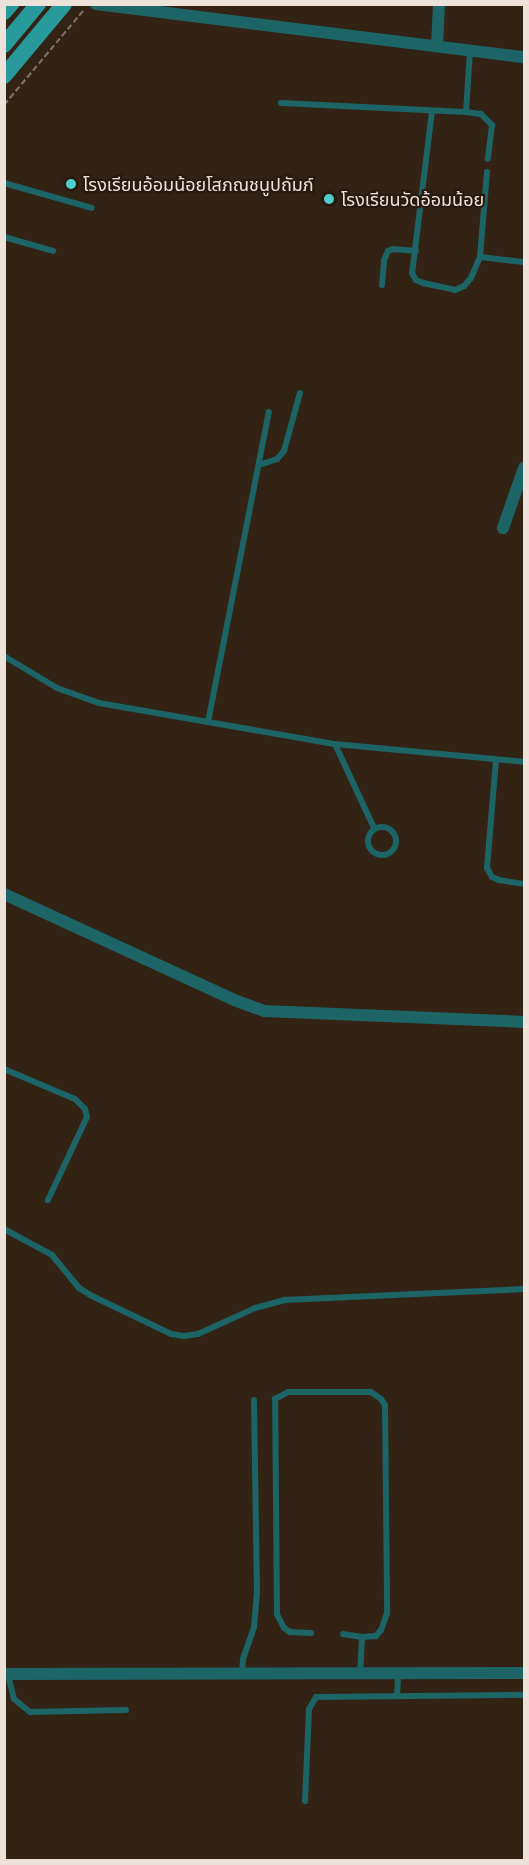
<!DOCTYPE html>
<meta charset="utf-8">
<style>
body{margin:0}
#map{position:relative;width:529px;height:1865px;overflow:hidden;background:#322315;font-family:Ubuntu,"Noto Sans Thai",sans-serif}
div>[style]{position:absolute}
.path>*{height:2px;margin-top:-1px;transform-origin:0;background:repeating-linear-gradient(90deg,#7f7266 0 6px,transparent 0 9px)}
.service>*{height:6px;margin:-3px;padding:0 3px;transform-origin:3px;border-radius:3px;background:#1c6465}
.service>.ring{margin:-3px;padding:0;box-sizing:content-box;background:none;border:6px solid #1c6465;border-radius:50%}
.minor>*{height:12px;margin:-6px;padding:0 6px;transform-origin:6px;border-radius:6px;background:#1c6465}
.primary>*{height:16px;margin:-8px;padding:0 8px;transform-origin:8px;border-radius:8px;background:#299a9c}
.dots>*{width:16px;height:16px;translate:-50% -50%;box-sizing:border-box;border:3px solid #281a0c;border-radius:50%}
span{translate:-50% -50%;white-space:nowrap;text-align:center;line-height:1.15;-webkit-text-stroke:4.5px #281a0c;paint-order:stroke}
.poi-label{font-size:18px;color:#ede2da}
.left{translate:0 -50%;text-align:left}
.frame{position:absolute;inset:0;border:6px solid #ede2da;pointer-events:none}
</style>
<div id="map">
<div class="path">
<div style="left:4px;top:105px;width:123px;rotate:-50deg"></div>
</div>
<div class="service">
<div style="left:281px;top:103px;width:185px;rotate:2.8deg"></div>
<div style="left:466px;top:112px;width:62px;rotate:-86.3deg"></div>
<div style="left:432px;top:111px;width:163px;rotate:97deg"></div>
<div style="left:412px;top:273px;width:8px;rotate:60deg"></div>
<div style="left:416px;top:280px;width:8px;rotate:23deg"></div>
<div style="left:423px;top:283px;width:33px;rotate:12deg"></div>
<div style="left:455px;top:290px;width:10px;rotate:-24deg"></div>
<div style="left:464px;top:286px;width:11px;rotate:-49deg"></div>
<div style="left:471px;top:278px;width:23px;rotate:-67deg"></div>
<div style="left:466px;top:112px;width:15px;rotate:8deg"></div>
<div style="left:481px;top:114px;width:16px;rotate:45deg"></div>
<div style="left:492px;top:125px;width:34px;rotate:97deg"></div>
<div style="left:487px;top:172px;width:85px;rotate:94.7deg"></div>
<div style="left:480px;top:257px;width:44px;rotate:6.5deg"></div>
<div style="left:4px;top:183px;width:91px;rotate:15.9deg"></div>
<div style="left:4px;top:237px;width:51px;rotate:15.9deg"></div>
<div style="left:382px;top:285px;width:25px;rotate:-85deg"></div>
<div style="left:384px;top:260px;width:10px;rotate:-66deg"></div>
<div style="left:388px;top:251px;width:5px;rotate:-22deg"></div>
<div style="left:393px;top:249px;width:23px;rotate:5deg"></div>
<div style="left:259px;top:465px;width:19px;rotate:-18deg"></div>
<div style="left:277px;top:459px;width:11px;rotate:-49deg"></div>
<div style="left:284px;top:451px;width:60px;rotate:-74.6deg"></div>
<div style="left:4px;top:656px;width:62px;rotate:31.1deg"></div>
<div style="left:57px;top:688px;width:45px;rotate:19.7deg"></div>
<div style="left:99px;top:703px;width:240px;rotate:9.9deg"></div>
<div style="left:335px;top:744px;width:190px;rotate:5.4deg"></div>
<div style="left:208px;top:722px;width:316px;rotate:-78.9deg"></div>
<div style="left:335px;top:744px;width:93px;rotate:65.1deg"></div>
<div style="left:496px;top:760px;width:108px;rotate:94.8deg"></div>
<div style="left:487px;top:868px;width:10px;rotate:61deg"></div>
<div style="left:492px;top:877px;width:8px;rotate:23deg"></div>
<div style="left:499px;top:880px;width:25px;rotate:9deg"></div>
<div class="ring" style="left:368px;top:827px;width:22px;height:22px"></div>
<div style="left:4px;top:1069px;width:77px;rotate:22.9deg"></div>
<div style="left:75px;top:1099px;width:14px;rotate:45deg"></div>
<div style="left:85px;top:1109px;width:8px;rotate:76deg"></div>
<div style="left:87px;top:1117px;width:92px;rotate:115.2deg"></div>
<div style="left:4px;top:1229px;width:55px;rotate:28.4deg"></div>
<div style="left:52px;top:1255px;width:43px;rotate:50.7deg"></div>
<div style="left:79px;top:1288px;width:13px;rotate:32deg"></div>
<div style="left:90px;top:1295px;width:90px;rotate:25.7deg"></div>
<div style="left:171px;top:1334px;width:13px;rotate:9deg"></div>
<div style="left:184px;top:1336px;width:14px;rotate:-8deg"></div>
<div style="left:198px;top:1334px;width:63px;rotate:-24.5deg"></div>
<div style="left:255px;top:1308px;width:30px;rotate:-15deg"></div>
<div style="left:284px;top:1300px;width:240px;rotate:-2.6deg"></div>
<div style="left:311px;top:1633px;width:21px;rotate:-177deg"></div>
<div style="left:290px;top:1632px;width:7px;rotate:-146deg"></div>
<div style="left:284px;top:1628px;width:16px;rotate:-117deg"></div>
<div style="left:277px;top:1614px;width:215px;rotate:-90.5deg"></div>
<div style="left:275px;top:1399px;width:15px;rotate:-28deg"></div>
<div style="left:288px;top:1392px;width:83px"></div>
<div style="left:371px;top:1392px;width:12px;rotate:35deg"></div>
<div style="left:381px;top:1399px;width:7px;rotate:56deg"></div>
<div style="left:385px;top:1405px;width:208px;rotate:89.4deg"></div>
<div style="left:387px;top:1613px;width:18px;rotate:109deg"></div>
<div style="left:381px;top:1630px;width:8px;rotate:130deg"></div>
<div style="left:376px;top:1636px;width:14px;rotate:176deg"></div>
<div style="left:362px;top:1637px;width:38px;rotate:93deg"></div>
<div style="left:343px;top:1634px;width:19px;rotate:9deg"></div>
<div style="left:242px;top:1674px;width:15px;rotate:-86deg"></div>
<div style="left:243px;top:1659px;width:34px;rotate:-71deg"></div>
<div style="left:254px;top:1627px;width:35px;rotate:-85deg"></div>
<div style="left:257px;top:1592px;width:192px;rotate:-90.9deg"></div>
<div style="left:8px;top:1675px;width:25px;rotate:76deg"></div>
<div style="left:14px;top:1699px;width:21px;rotate:39deg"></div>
<div style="left:30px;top:1712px;width:96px;rotate:-1.2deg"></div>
<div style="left:397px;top:1696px;width:22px;rotate:-87deg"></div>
<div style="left:305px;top:1801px;width:92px;rotate:-87.5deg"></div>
<div style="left:309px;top:1709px;width:14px;rotate:-60deg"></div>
<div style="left:316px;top:1697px;width:208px;rotate:-0.6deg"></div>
</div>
<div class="minor">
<div style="left:96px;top:4px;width:431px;rotate:7.1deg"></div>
<div style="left:437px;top:46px;width:42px;rotate:-87.3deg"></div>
<div style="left:503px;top:528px;width:64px;rotate:-70.7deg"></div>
<div style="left:4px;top:894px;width:253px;rotate:24.7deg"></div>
<div style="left:234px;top:1000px;width:32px;rotate:20deg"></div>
<div style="left:264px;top:1011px;width:260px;rotate:2.4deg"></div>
<div style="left:4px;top:1674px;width:520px;rotate:-0.11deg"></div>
</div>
<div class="primary">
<div style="left:4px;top:12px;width:11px;rotate:-49deg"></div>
<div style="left:4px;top:45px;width:53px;rotate:-50.3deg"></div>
<div style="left:4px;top:76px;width:94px;rotate:-50.2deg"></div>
</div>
<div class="dots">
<div style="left:71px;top:184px;background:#52cdcf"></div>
<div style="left:329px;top:199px;background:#52cdcf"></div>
</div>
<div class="poi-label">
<span class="left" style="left:83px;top:184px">โรงเรียนอ้อมน้อยโสภณชนูปถัมภ์</span>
<span class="left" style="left:341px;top:199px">โรงเรียนวัดอ้อมน้อย</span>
</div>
<div class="frame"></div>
</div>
